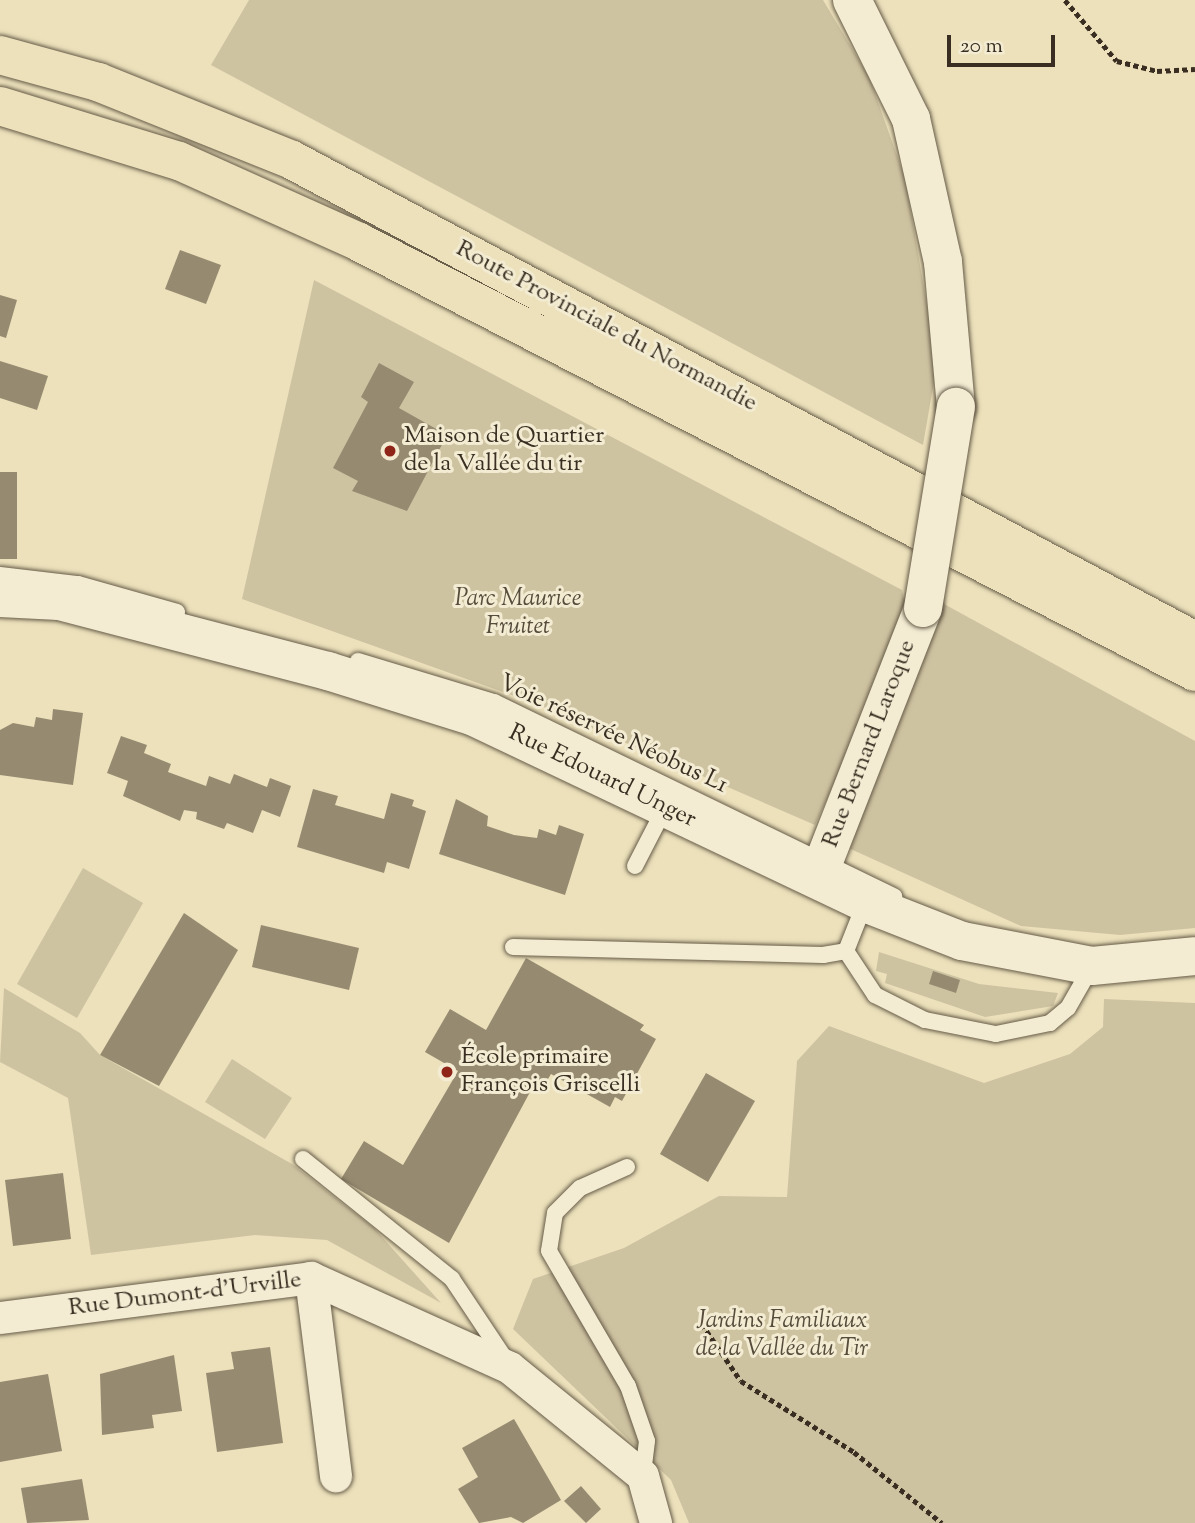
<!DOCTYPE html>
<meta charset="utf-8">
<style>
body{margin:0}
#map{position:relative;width:1195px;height:1523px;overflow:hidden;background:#ece1bb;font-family:"Sorts Mill Goudy",serif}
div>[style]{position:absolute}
.green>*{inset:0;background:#cec3a1}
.building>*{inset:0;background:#968b71}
.path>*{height:4.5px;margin-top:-2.25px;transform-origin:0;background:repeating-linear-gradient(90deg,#392e21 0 5px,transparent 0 8.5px)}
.roads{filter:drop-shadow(0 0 2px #665b48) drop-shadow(0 0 2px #665b48)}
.service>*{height:16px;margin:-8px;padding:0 8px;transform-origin:8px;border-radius:8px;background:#f3ecd3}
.minor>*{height:32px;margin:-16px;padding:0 16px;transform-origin:16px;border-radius:16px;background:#f3ecd3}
.tertiary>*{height:38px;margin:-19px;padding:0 19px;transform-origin:19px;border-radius:19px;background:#f3ecd3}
.trunk>*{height:38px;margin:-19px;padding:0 19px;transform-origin:19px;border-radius:19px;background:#ece1bb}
.bridges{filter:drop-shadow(0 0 2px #665b48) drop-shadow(0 0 2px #665b48)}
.tertiary-bridge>*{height:38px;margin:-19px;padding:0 19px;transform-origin:19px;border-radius:19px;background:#f3ecd3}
.dots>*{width:19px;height:19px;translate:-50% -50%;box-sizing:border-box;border:4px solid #f3ecd3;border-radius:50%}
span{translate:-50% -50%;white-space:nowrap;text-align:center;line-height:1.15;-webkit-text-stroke:6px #f3ecd3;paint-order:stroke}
.street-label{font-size:24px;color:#392e21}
.poi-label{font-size:24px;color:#392e21}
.left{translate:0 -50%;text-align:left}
.park-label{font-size:24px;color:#574c3b;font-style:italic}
.scale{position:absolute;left:947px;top:35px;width:108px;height:32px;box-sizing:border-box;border:4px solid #392e21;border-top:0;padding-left:9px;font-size:21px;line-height:24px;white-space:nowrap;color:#392e21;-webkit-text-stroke:5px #f3ecd3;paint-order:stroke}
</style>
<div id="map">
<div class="green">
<div style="clip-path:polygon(249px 0,823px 0,869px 77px,905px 178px,937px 364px,923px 445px,211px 65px)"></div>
<div style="clip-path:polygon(314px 280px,902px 590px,908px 622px,815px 825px,534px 703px,242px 599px)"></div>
<div style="clip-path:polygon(944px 604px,1195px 741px,1195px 928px,1120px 935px,1021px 926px,844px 846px)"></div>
<div style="clip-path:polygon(83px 868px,143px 903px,77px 1018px,17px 984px)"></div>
<div style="clip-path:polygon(879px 952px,979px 984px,1058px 993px,1053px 1006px,985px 1017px,885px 983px,887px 974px,876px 971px)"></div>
<div style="clip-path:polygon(4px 988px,80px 1033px,100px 1055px,292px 1164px,374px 1228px,441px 1303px,327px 1240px,255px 1235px,91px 1255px,68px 1098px,0 1062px)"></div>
<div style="clip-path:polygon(1104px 999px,1195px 1003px,1195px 1523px,689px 1523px,671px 1480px,513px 1329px,533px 1279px,624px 1248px,719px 1196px,787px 1197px,797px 1061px,829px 1026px,984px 1083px,1070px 1054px,1103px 1027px)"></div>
<div style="clip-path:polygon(232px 1059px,292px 1098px,265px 1139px,205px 1102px)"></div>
</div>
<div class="building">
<div style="clip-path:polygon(180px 250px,221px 265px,206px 304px,165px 289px)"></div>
<div style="clip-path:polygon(0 295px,17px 300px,6px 338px,0 336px)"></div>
<div style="clip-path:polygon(0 361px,48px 376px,37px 410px,0 398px)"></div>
<div style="clip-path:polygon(379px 363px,414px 382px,399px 408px,447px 435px,407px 511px,352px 491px,358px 481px,333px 468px,368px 402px,361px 397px)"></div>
<div style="clip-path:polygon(0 472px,17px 472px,17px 559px,0 559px)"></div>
<div style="clip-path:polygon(53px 709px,83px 713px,73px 785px,0 775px,0 730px,13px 723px,34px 727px,36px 717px,52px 720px)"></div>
<div style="clip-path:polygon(121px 736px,147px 745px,144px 753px,171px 764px,168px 772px,206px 786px,209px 776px,230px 784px,234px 774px,267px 787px,270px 778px,291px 786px,280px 817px,262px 810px,253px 833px,227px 823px,224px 829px,196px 819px,197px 812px,184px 810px,180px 821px,123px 796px,128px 781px,107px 773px)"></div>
<div style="clip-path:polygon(313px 789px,338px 796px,335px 805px,384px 819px,391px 793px,414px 800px,412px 806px,426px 811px,409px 869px,387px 862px,384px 873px,297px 847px)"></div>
<div style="clip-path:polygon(456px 799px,488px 816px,487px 826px,514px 835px,537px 838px,539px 829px,556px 835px,559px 825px,584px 834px,565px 895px,439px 854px)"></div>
<div style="clip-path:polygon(184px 913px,238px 950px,159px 1086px,100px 1055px)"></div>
<div style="clip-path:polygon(261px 925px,359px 948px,349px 990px,252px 967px)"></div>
<div style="clip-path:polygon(526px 958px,644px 1025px,640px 1030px,656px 1039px,622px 1101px,615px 1097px,610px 1107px,551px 1074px,545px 1084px,537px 1079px,449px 1243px,341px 1179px,364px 1141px,403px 1165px,458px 1071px,425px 1052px,450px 1009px,486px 1030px)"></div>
<div style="clip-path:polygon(933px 971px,960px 980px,956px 993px,929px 984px)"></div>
<div style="clip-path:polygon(706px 1073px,755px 1101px,708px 1182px,660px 1154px)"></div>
<div style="clip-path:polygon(63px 1173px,71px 1239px,13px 1246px,5px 1180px)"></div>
<div style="clip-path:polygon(270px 1347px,283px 1443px,217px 1452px,206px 1373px,234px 1369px,231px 1352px)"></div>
<div style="clip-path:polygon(174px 1355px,182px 1411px,152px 1415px,154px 1428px,102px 1435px,100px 1374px)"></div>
<div style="clip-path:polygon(48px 1374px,62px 1451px,0 1462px,0 1382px)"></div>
<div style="clip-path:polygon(514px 1419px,561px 1500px,523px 1523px,511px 1517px,479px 1523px,458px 1489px,478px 1477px,462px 1448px)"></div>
<div style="clip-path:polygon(82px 1479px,89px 1520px,27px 1523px,21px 1488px)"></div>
<div style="clip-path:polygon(581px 1486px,601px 1509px,586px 1523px,564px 1501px)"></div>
</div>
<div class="path">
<div style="left:1065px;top:0;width:80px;rotate:49.6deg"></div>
<div style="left:1117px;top:61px;width:41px;rotate:14deg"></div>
<div style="left:1157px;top:71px;width:38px;rotate:-3deg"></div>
<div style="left:702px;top:1324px;width:69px;rotate:55.6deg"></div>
<div style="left:741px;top:1381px;width:133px;rotate:32.1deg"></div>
<div style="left:854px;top:1452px;width:113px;rotate:38.9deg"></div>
</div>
<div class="roads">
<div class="service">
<div style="left:0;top:575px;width:79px;rotate:6.6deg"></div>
<div style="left:78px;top:584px;width:103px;rotate:15.8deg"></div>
<div style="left:358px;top:661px;width:142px;rotate:16.8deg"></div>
<div style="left:494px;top:702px;width:445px;rotate:25.9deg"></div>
<div style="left:635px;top:866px;width:65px;rotate:-62.7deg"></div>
<div style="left:513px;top:947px;width:310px;rotate:1.5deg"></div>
<div style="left:823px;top:955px;width:23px;rotate:-10deg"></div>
<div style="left:846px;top:951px;width:52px;rotate:-68.4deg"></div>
<div style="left:846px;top:951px;width:53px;rotate:56.6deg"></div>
<div style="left:875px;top:995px;width:56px;rotate:26.6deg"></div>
<div style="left:925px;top:1020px;width:72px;rotate:11.2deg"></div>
<div style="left:996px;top:1034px;width:55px;rotate:-11.5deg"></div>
<div style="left:1050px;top:1023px;width:23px;rotate:-40deg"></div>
<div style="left:1068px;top:1008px;width:48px;rotate:-60.3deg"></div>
<div style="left:303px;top:1159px;width:191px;rotate:38.8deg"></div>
<div style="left:452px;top:1279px;width:97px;rotate:56.3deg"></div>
<div style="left:627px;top:1167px;width:51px;rotate:155.9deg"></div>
<div style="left:580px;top:1188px;width:35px;rotate:135deg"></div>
<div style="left:555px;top:1213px;width:38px;rotate:99deg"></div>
<div style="left:549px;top:1251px;width:156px;rotate:59.7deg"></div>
<div style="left:628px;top:1386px;width:58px;rotate:70.9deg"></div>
<div style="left:647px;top:1441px;width:35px;rotate:97deg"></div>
</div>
<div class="minor">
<div style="left:311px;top:1278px;width:200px;rotate:82.8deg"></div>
<div style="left:0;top:1318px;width:314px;rotate:-7.3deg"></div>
<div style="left:311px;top:1278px;width:218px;rotate:24.3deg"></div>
<div style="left:510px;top:1368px;width:171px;rotate:39.1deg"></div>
<div style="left:643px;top:1476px;width:49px;rotate:74.5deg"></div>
</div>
<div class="tertiary">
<div style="left:852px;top:0;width:133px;rotate:63.6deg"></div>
<div style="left:911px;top:119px;width:147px;rotate:77.4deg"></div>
<div style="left:943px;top:262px;width:146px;rotate:84.9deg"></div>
<div style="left:0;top:598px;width:59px;rotate:2.9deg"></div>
<div style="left:59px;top:601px;width:278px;rotate:14.6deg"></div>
<div style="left:328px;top:671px;width:151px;rotate:17.4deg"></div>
<div style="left:472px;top:716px;width:435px;rotate:25.4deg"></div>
<div style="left:865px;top:903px;width:104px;rotate:21.4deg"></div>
<div style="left:962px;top:941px;width:132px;rotate:10.9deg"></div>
<div style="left:1092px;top:966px;width:103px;rotate:-5.5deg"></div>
<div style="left:817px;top:879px;width:291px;rotate:-68.6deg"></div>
</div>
<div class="trunk">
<div style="left:0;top:55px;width:102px;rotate:15.4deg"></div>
<div style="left:98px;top:82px;width:209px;rotate:21.9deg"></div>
<div style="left:292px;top:160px;width:1023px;rotate:28.04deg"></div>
<div style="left:0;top:106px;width:187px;rotate:17.1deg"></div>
<div style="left:179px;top:161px;width:197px;rotate:24.2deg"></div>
<div style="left:359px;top:242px;width:940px;rotate:27.22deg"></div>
</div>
</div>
<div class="bridges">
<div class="tertiary-bridge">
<div style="left:923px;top:608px;width:204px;rotate:-80.7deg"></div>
</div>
</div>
<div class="dots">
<div style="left:390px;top:451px;background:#8f2418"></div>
<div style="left:447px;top:1072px;background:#8f2418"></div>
</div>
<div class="street-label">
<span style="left:606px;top:327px;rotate:28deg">Route Provinciale du Normandie</span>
<span style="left:613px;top:735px;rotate:25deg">Voie réservée Néobus L1</span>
<span style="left:870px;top:744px;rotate:-69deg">Rue Bernard Laroque</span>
<span style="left:602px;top:777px;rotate:26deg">Rue Edouard Unger</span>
<span style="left:185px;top:1295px;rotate:-7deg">Rue Dumont-d'Urville</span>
</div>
<div class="poi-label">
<span class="left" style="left:404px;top:451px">Maison de Quartier<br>de la Vallée du tir</span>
<span class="left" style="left:461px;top:1072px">École primaire<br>François Griscelli</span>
</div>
<div class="park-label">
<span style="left:518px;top:614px">Parc Maurice<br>Fruitet</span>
<span style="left:782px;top:1336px">Jardins Familiaux<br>de la Vallée du Tir</span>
</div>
<div class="scale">20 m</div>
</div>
